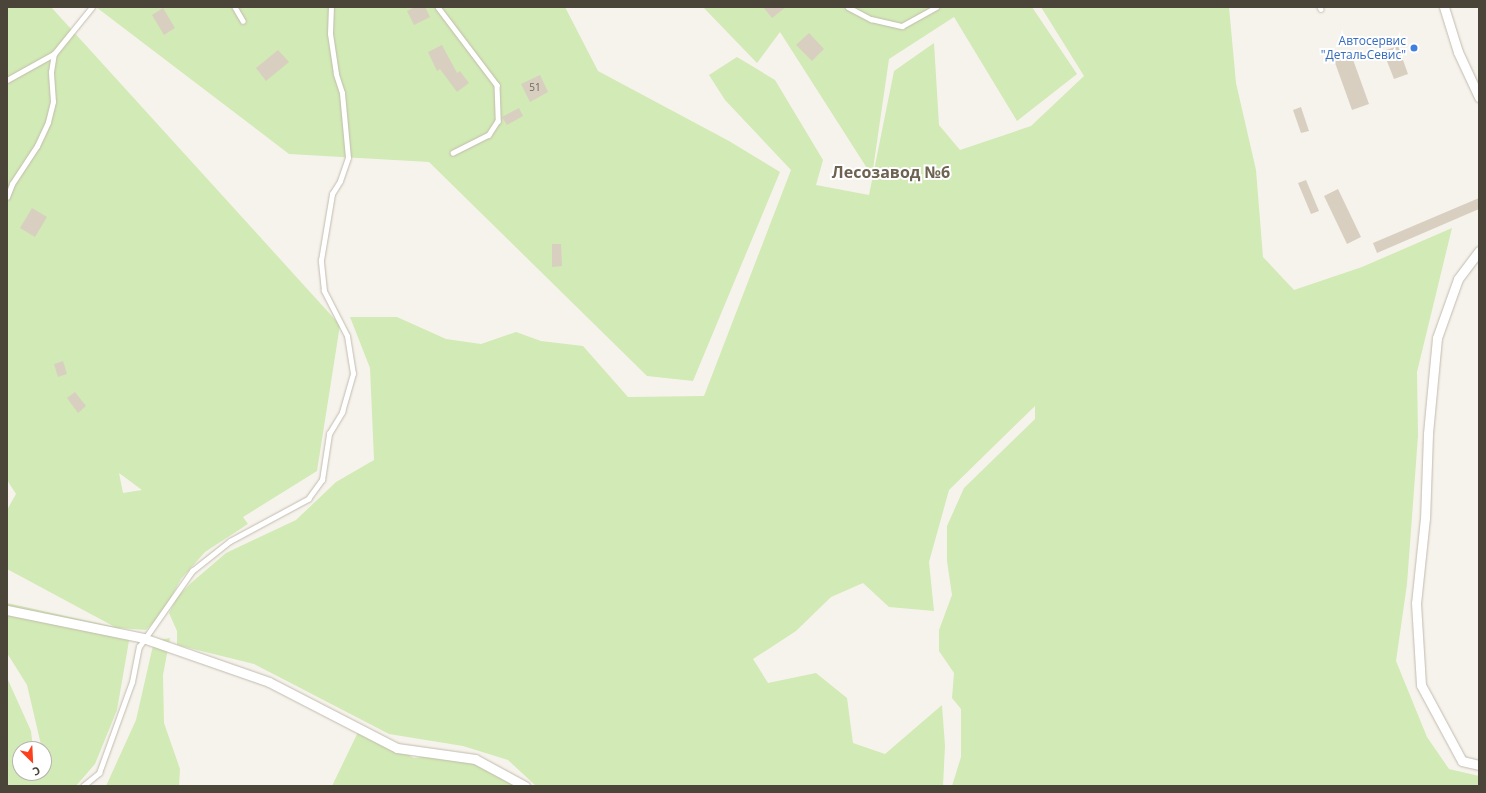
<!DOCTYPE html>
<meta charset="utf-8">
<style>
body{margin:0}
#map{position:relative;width:1486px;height:793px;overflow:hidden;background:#f6f3ec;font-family:"Open Sans",sans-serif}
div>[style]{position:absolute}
.green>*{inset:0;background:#d2eab5}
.building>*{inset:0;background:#d8cfc1}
.roads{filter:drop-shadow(0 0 1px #c2bbae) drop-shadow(0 0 1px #c2bbae)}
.lane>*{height:4.5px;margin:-2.25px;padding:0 2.25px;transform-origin:2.25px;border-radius:2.25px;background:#fff}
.street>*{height:9px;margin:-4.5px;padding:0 4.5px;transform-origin:4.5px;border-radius:4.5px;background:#fff}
.dots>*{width:11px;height:11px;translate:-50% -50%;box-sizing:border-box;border:2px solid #fff;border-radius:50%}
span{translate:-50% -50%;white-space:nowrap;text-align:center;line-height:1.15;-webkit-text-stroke:4px #fff;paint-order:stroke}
.number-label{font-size:10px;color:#6e675b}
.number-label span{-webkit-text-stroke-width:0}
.shop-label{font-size:12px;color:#366cbe}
.right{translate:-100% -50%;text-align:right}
.district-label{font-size:16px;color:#6e6250;font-weight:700}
.frame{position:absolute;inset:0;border:8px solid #4b4439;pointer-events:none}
.north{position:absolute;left:12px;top:741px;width:40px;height:40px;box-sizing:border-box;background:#fff;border:1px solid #b7b4b0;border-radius:50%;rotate:156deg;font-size:11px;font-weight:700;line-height:16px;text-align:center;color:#4b4439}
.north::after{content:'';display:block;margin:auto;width:14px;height:18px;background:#fc3f1d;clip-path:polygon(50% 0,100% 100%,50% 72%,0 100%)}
</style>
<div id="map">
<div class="green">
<div style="clip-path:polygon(evenodd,7px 7px,51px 7px,340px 325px,317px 471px,243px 517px,248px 524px,205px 552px,181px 579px,162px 614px,146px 630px,118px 628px,130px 635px,117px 710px,95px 764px,76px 786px,7px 786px,8px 680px,31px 731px,33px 749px,20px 749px,20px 773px,44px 773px,44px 749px,42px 749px,27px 685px,7px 653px,7px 603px,115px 627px,7px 569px,7px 510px,16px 494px,7px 480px,7px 7px,119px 473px,142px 490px,123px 493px,119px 473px)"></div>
<div style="clip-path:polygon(96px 7px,565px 7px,598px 71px,729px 141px,780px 172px,693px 381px,647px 376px,429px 162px,289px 154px)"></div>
<div style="clip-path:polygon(703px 7px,1032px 7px,1077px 74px,1017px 121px,954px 17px,889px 59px,872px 176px,780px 32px,757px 63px)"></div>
<div style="clip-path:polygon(1041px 7px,1229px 7px,1236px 83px,1256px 170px,1263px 257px,1294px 290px,1362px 267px,1452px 228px,1417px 372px,1418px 436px,1407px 584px,1396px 661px,1427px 737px,1449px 769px,1479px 776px,1479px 786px,952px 786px,961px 757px,961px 709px,952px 698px,954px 673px,939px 651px,939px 630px,952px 595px,947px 561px,947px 526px,964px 488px,1035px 419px,1035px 406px,949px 490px,929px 562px,934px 611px,889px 607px,863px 583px,831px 597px,796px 631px,753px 659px,768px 683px,816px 673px,847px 698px,853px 743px,885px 754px,942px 705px,945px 746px,943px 786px,536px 786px,508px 760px,463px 746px,389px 734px,254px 664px,177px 645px,177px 631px,169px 613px,178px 596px,191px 583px,226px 553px,296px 520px,336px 482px,374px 460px,370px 368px,350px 317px,397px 317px,446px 339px,481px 344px,516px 332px,541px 341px,583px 346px,628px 397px,704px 396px,791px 170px,725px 100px,709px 75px,737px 57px,775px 80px,823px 160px,816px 185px,869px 195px,894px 71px,934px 43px,939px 125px,960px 150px,1031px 126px,1084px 76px)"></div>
<div style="clip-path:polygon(170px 638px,163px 675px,164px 723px,180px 769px,179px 786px,106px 786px,136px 720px,154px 641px)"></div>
<div style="clip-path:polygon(360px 728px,414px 758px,456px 753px,521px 786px,332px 786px)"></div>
</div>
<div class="building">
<div style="clip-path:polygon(415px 7px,425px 7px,430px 17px,414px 25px,407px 11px)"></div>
<div style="clip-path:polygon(763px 7px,786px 7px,772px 18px)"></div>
<div style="clip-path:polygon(163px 8px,175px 28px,164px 35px,152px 15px)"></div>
<div style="clip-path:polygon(809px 33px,824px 49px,812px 61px,796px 45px)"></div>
<div style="clip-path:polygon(442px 45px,457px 73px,460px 71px,469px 83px,457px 92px,440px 69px,437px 71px,428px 52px)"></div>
<div style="clip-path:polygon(1398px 46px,1408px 74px,1394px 79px,1383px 51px)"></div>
<div style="clip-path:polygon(278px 50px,289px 62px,266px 81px,256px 68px)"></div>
<div style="clip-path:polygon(1351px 54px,1369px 104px,1352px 110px,1334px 60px)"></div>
<div style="clip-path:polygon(540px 75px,548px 92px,530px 102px,521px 84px)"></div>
<div style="clip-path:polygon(1301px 107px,1309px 131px,1301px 133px,1293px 110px)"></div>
<div style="clip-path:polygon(519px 108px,523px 116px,507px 125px,502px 117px)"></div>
<div style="clip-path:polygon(1306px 180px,1319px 211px,1311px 214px,1298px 183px)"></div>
<div style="clip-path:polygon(1338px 189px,1361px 237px,1347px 244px,1324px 196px)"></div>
<div style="clip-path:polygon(1479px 198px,1479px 209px,1377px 253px,1373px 243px)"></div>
<div style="clip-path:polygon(32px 208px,47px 217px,35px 237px,20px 228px)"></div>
<div style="clip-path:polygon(552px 244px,561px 244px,562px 266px,552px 267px)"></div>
<div style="clip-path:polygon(63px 361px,67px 374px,58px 377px,54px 364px)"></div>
<div style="clip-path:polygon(75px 392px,86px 406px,78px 413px,67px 398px)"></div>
</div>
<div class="roads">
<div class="lane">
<div style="left:235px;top:7px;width:16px;rotate:60deg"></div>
<div style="left:438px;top:7px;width:98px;rotate:52.9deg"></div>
<div style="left:497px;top:85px;width:36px;rotate:88deg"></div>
<div style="left:498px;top:121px;width:17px;rotate:123deg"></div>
<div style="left:489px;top:135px;width:40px;rotate:153.4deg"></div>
<div style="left:848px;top:7px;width:26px;rotate:28deg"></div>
<div style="left:871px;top:19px;width:32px;rotate:13deg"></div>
<div style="left:902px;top:26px;width:39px;rotate:-29deg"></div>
<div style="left:1320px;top:7px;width:2px;rotate:63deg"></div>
<div style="left:7px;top:80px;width:54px;rotate:-29deg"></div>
<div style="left:7px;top:197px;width:14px;rotate:-69deg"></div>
<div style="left:12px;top:184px;width:45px;rotate:-56.7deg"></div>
<div style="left:37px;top:146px;width:26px;rotate:-65deg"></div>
<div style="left:48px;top:122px;width:21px;rotate:-76deg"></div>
<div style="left:53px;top:102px;width:30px;rotate:-94deg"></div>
<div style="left:51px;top:72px;width:18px;rotate:-81deg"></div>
<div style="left:54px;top:54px;width:60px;rotate:-51deg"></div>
<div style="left:83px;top:786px;width:21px;rotate:-39deg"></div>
<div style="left:99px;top:773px;width:97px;rotate:-70.1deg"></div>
<div style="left:132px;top:682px;width:36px;rotate:-79deg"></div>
<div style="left:139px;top:647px;width:93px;rotate:-55.1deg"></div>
<div style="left:192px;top:571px;width:48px;rotate:-38.3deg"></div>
<div style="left:230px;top:541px;width:89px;rotate:-28.3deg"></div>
<div style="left:308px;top:499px;width:24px;rotate:-54deg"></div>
<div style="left:322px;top:480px;width:47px;rotate:-81.3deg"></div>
<div style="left:329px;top:434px;width:26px;rotate:-59deg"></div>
<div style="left:342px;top:412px;width:40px;rotate:-74deg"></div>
<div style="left:353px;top:374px;width:38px;rotate:-99deg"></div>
<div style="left:347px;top:336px;width:51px;rotate:-117.1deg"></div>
<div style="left:324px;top:291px;width:31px;rotate:-96deg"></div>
<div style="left:321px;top:260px;width:67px;rotate:-80.5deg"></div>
<div style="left:332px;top:194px;width:15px;rotate:-58deg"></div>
<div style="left:340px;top:181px;width:24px;rotate:-71deg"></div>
<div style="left:348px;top:158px;width:65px;rotate:-95.3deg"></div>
<div style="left:342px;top:93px;width:20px;rotate:-108deg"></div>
<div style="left:336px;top:74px;width:40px;rotate:-98.5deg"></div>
<div style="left:330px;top:34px;width:27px;rotate:-88deg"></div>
</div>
<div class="street">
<div style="left:1444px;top:7px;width:47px;rotate:72.7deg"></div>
<div style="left:1458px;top:52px;width:50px;rotate:65deg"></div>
<div style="left:1479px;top:251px;width:35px;rotate:127deg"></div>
<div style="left:1458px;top:279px;width:63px;rotate:109.6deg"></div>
<div style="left:1437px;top:338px;width:96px;rotate:95.4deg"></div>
<div style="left:1428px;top:434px;width:84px;rotate:92deg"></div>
<div style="left:1425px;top:518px;width:85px;rotate:96deg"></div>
<div style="left:1416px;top:603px;width:82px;rotate:86.5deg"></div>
<div style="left:1421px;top:685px;width:86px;rotate:61.7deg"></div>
<div style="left:1462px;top:761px;width:17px;rotate:13deg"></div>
<div style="left:7px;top:610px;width:139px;rotate:11.6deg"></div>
<div style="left:143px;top:638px;width:133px;rotate:19.2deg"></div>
<div style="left:269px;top:682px;width:144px;rotate:27.3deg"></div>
<div style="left:397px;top:748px;width:79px;rotate:8deg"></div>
<div style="left:475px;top:759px;width:57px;rotate:28.4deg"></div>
</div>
</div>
<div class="dots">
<div style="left:1414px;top:48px;background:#3f7fe0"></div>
</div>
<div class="number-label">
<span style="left:535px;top:88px">51</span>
</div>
<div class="shop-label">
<span class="right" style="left:1406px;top:48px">Автосервис<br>"ДетальСевис"</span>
</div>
<div class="district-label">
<span style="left:891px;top:172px">Лесозавод №6</span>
</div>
<div class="frame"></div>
<div class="north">С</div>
</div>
